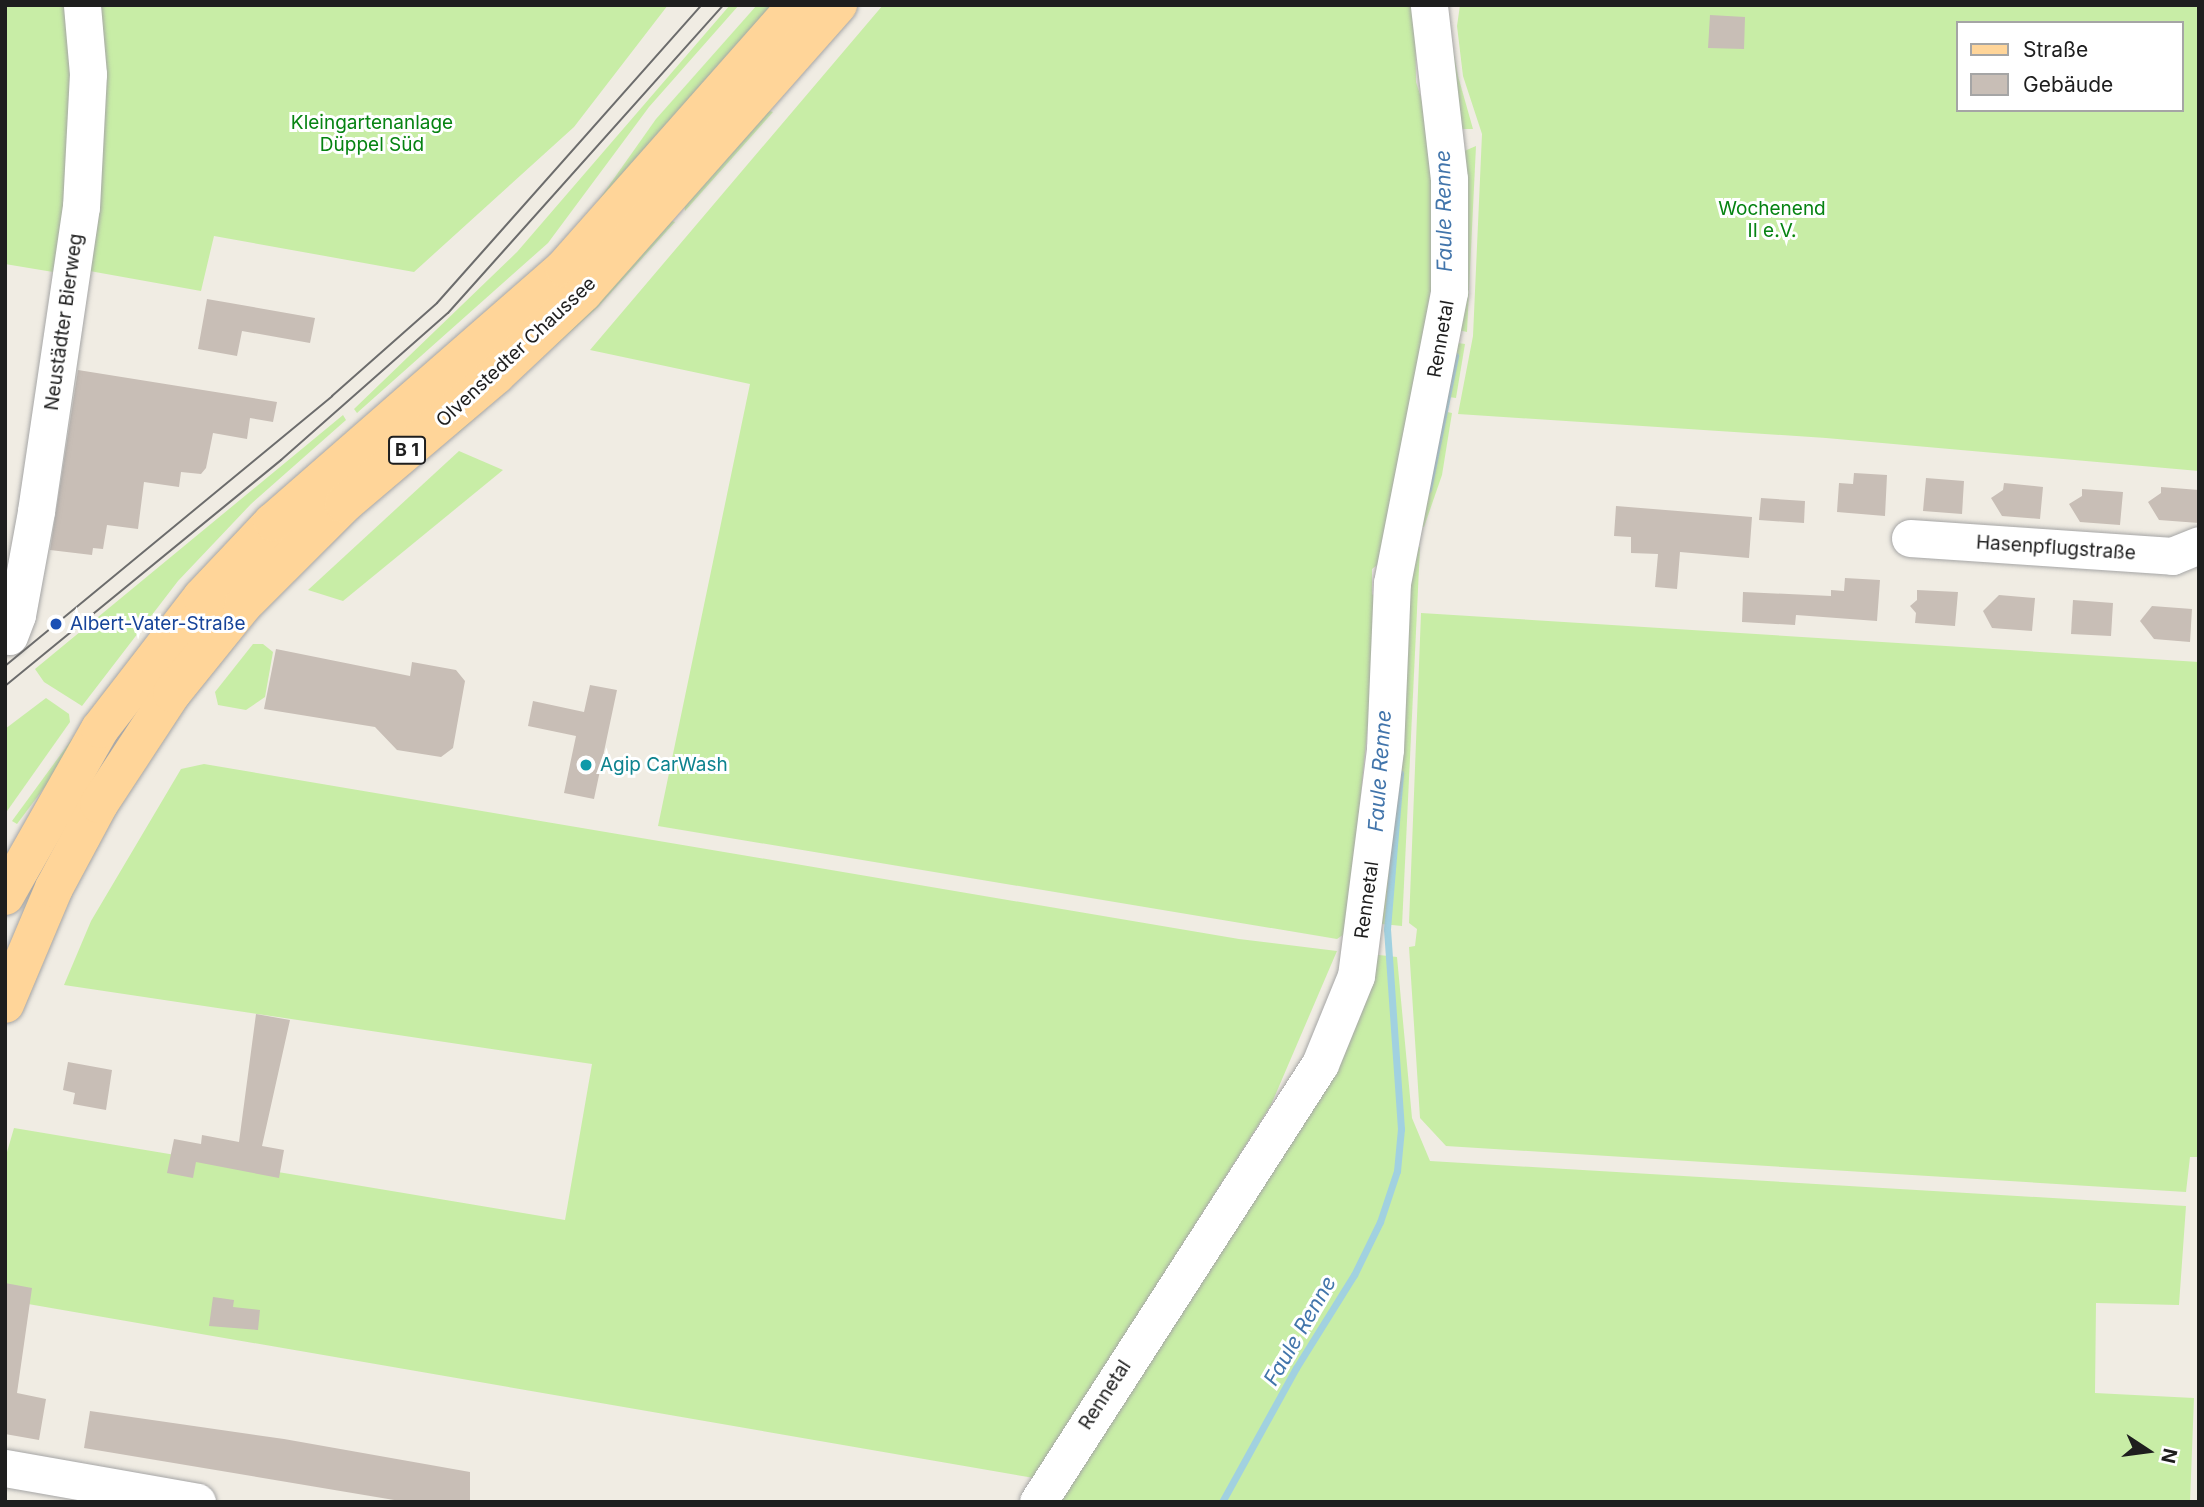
<!DOCTYPE html>
<meta charset="utf-8">
<style>
body{margin:0}
#map{position:relative;width:2204px;height:1507px;overflow:hidden;background:#f0ece3;font-family:Inter,sans-serif}
div>[style]{position:absolute}
.grass>*{inset:0;background:#c8eda6}
.stream>*{height:7px;margin:-3.5px;padding:0 3.5px;transform-origin:3.5px;border-radius:3.5px;background:#a1d1e0}
.building>*{inset:0;background:#c8beb6}
.roads{filter:drop-shadow(0 0 2px #a5a5a5) drop-shadow(0 0 2px #a5a5a5)}
.minor>*{height:37px;margin:-18.5px;padding:0 18.5px;transform-origin:18.5px;border-radius:18.5px;background:#fff}
.major>*{height:38px;margin:-19px;padding:0 19px;transform-origin:19px;border-radius:19px;background:#ffd599}
.tram>*{height:2px;margin:-1px;padding:0 1px;transform-origin:1px;border-radius:1px;background:#6c6c6c}
.dots>*{width:19px;height:19px;translate:-50% -50%;box-sizing:border-box;border:4px solid #fff;border-radius:50%}
span{translate:-50% -50%;white-space:nowrap;text-align:center;line-height:1.15;-webkit-text-stroke:6px #fff;paint-order:stroke}
.shield-label span{padding:2px 5px;background:#fff;border:2px solid;border-radius:5px;-webkit-text-stroke-width:0}
.shield-label{font-size:18px;color:#1e1e1e;font-weight:700}
.park-label{font-size:19px;color:#068312}
.street-label{font-size:19px;color:#1e1e1e}
.transit-label{font-size:19px;color:#164399}
.left{translate:0 -50%;text-align:left}
.culture-label{font-size:19px;color:#0d838f}
.water-label{font-size:21px;color:#4275ab;font-style:italic}
.frame{position:absolute;inset:0;border:7px solid #1e1e1e;pointer-events:none}
.legend{position:absolute;left:1956px;top:21px;width:228px;height:91px;box-sizing:border-box;background:#fff;border:2px solid #a5a5a5;margin:0;padding:9px 12px;list-style:none;font-size:21px;color:#1e1e1e}
.legend li{display:flex;align-items:center;gap:14px;height:35px}
.legend b{width:35px;border:2px solid #a5a5a5}
.north{position:absolute;left:2113px;top:1416px;width:70px;height:70px;-webkit-text-stroke:5px #fff;paint-order:stroke;rotate:103deg;font-size:19px;font-weight:700;line-height:28px;text-align:center;color:#1e1e1e}
.north::after{content:'';display:block;margin:auto;width:24px;height:32px;background:#1e1e1e;clip-path:polygon(50% 0,100% 100%,50% 72%,0 100%)}
</style>
<div id="map">
<div class="grass">
<div style="clip-path:polygon(5px 5px,72px 5px,65px 274px,5px 264px)"></div>
<div style="clip-path:polygon(94px 5px,668px 5px,574px 127px,414px 272px,214px 236px,201px 291px,84px 270px)"></div>
<div style="clip-path:polygon(730px 5px,739px 5px,649px 107px,548px 243px,357px 413px,354px 409px,517px 252px)"></div>
<div style="clip-path:polygon(757px 5px,783px 5px,586px 218px,656px 119px)"></div>
<div style="clip-path:polygon(883px 5px,1415px 5px,1416px 82px,1432px 132px,1439px 246px,1381px 562px,1372px 569px,1372px 594px,1380px 603px,1347px 932px,1337px 939px,658px 826px,750px 384px,590px 350px)"></div>
<div style="clip-path:polygon(evenodd,1460px 5px,2199px 5px,2199px 471px,1826px 438px,1458px 414px,1473px 336px,1482px 134px,1463px 76px,1457px 26px,1460px 5px,1957px 23px,2181px 23px,2181px 110px,1957px 110px,1957px 23px)"></div>
<div style="clip-path:polygon(1453px 49px,1458px 76px,1473px 129px,1454px 129px,1439px 50px)"></div>
<div style="clip-path:polygon(766px 110px,773px 112px,685px 211px,684px 204px)"></div>
<div style="clip-path:polygon(1476px 146px,1467px 332px,1450px 328px,1455px 155px)"></div>
<div style="clip-path:polygon(669px 220px,675px 222px,598px 307px,458px 433px,461px 423px)"></div>
<div style="clip-path:polygon(1451px 342px,1465px 344px,1456px 398px,1442px 396px)"></div>
<div style="clip-path:polygon(1437px 410px,1452px 413px,1442px 475px,1424px 527px,1413px 526px)"></div>
<div style="clip-path:polygon(343px 415px,346px 420px,251px 504px,178px 581px,82px 706px,44px 682px,35px 669px)"></div>
<div style="clip-path:polygon(459px 451px,503px 470px,343px 601px,308px 590px)"></div>
<div style="clip-path:polygon(1407px 544px,1420px 547px,1402px 926px,1372px 923px)"></div>
<div style="clip-path:polygon(1421px 613px,2199px 662px,2199px 1157px,2190px 1157px,2186px 1192px,1446px 1146px,1420px 1118px,1409px 947px,1415px 946px,1417px 929px,1409px 923px)"></div>
<div style="clip-path:polygon(253px 644px,263px 644px,273px 652px,265px 697px,246px 710px,218px 705px,215px 692px)"></div>
<div style="clip-path:polygon(46px 698px,69px 714px,70px 722px,5px 814px,5px 729px)"></div>
<div style="clip-path:polygon(86px 732px,17px 824px,12px 821px,72px 739px)"></div>
<div style="clip-path:polygon(204px 764px,1239px 939px,1337px 951px,1271px 1105px,1034px 1478px,5px 1300px,5px 1159px,14px 1128px,565px 1220px,592px 1064px,64px 985px,91px 921px,181px 769px)"></div>
<div style="clip-path:polygon(1370px 954px,1397px 957px,1412px 1118px,1430px 1161px,2186px 1206px,2179px 1305px,2096px 1303px,2095px 1393px,2194px 1398px,2190px 1502px,1057px 1502px)"></div>
</div>
<div class="stream">
<div style="left:1428px;top:489px;width:136px;rotate:-78.5deg"></div>
<div style="left:1222px;top:1502px;width:153px;rotate:-61.1deg"></div>
<div style="left:1296px;top:1368px;width:110px;rotate:-58.1deg"></div>
<div style="left:1354px;top:1275px;width:59px;rotate:-63.9deg"></div>
<div style="left:1380px;top:1222px;width:54px;rotate:-71.6deg"></div>
<div style="left:1397px;top:1171px;width:42px;rotate:-84.6deg"></div>
<div style="left:1401px;top:1129px;width:200px;rotate:-94deg"></div>
<div style="left:1387px;top:929px;width:156px;rotate:-85.2deg"></div>
</div>
<div class="building">
<div style="clip-path:polygon(1710px 15px,1745px 17px,1744px 49px,1708px 48px)"></div>
<div style="clip-path:polygon(207px 299px,315px 318px,310px 343px,242px 331px,237px 356px,198px 349px)"></div>
<div style="clip-path:polygon(78px 370px,277px 402px,273px 422px,250px 418px,247px 439px,213px 433px,206px 468px,201px 474px,181px 472px,179px 487px,144px 482px,138px 529px,107px 525px,103px 549px,93px 548px,92px 555px,50px 550px)"></div>
<div style="clip-path:polygon(1854px 473px,1887px 475px,1885px 516px,1837px 512px,1839px 483px,1853px 484px)"></div>
<div style="clip-path:polygon(1926px 478px,1964px 481px,1962px 514px,1923px 511px)"></div>
<div style="clip-path:polygon(2004px 483px,2043px 487px,2040px 519px,2002px 516px,1991px 498px,2003px 490px)"></div>
<div style="clip-path:polygon(2161px 487px,2199px 490px,2199px 523px,2159px 520px,2148px 502px,2161px 493px)"></div>
<div style="clip-path:polygon(2082px 489px,2123px 492px,2120px 525px,2080px 522px,2069px 504px,2082px 496px)"></div>
<div style="clip-path:polygon(1761px 498px,1805px 501px,1804px 523px,1759px 520px)"></div>
<div style="clip-path:polygon(1616px 506px,1752px 517px,1749px 558px,1680px 552px,1677px 589px,1655px 587px,1658px 554px,1631px 553px,1631px 537px,1614px 536px)"></div>
<div style="clip-path:polygon(1845px 578px,1880px 580px,1877px 621px,1796px 615px,1795px 625px,1742px 622px,1743px 592px,1831px 596px,1831px 590px,1844px 591px)"></div>
<div style="clip-path:polygon(1917px 590px,1958px 592px,1955px 626px,1915px 623px,1916px 613px,1910px 606px,1917px 600px)"></div>
<div style="clip-path:polygon(1999px 595px,2035px 598px,2032px 631px,1992px 628px,1983px 611px)"></div>
<div style="clip-path:polygon(2073px 600px,2113px 603px,2111px 636px,2071px 634px)"></div>
<div style="clip-path:polygon(2152px 606px,2192px 609px,2190px 642px,2154px 639px,2140px 621px)"></div>
<div style="clip-path:polygon(276px 649px,410px 676px,412px 662px,456px 670px,465px 681px,453px 748px,441px 757px,397px 750px,375px 727px,264px 709px)"></div>
<div style="clip-path:polygon(590px 685px,617px 690px,594px 799px,564px 793px,576px 736px,528px 726px,533px 701px,584px 712px)"></div>
<div style="clip-path:polygon(256px 1014px,290px 1020px,262px 1146px,284px 1150px,279px 1178px,196px 1162px,193px 1178px,167px 1173px,174px 1139px,201px 1144px,202px 1135px,239px 1142px)"></div>
<div style="clip-path:polygon(68px 1062px,112px 1070px,106px 1110px,73px 1104px,75px 1093px,63px 1090px)"></div>
<div style="clip-path:polygon(5px 1283px,32px 1288px,17px 1393px,46px 1399px,39px 1440px,5px 1434px)"></div>
<div style="clip-path:polygon(213px 1297px,234px 1300px,233px 1307px,260px 1310px,258px 1330px,209px 1326px)"></div>
<div style="clip-path:polygon(90px 1411px,284px 1439px,470px 1472px,470px 1502px,406px 1502px,84px 1448px)"></div>
</div>
<div class="roads">
<div class="minor">
<div style="left:1910px;top:538px;width:263px;rotate:3.9deg"></div>
<div style="left:2172px;top:556px;width:29px;rotate:-22deg"></div>
<div style="left:9px;top:636px;width:22px;rotate:-69deg"></div>
<div style="left:17px;top:615px;width:106px;rotate:-79.6deg"></div>
<div style="left:36px;top:511px;width:307px;rotate:-81.6deg"></div>
<div style="left:81px;top:207px;width:133px;rotate:-87deg"></div>
<div style="left:88px;top:74px;width:69px;rotate:-95deg"></div>
<div style="left:5px;top:1468px;width:195px;rotate:10deg"></div>
<div style="left:1038px;top:1502px;width:521px;rotate:-57.23deg"></div>
<div style="left:1320px;top:1064px;width:95px;rotate:-67.8deg"></div>
<div style="left:1356px;top:976px;width:229px;rotate:-82.7deg"></div>
<div style="left:1385px;top:749px;width:166px;rotate:-87.6deg"></div>
<div style="left:1392px;top:583px;width:297px;rotate:-78.9deg"></div>
<div style="left:1449px;top:292px;width:113px;rotate:-90deg"></div>
<div style="left:1449px;top:179px;width:175px;rotate:-96.6deg"></div>
</div>
<div class="major">
<div style="left:5px;top:896px;width:192px;rotate:-60.4deg"></div>
<div style="left:100px;top:729px;width:167px;rotate:-52.3deg"></div>
<div style="left:202px;top:597px;width:103px;rotate:-46.6deg"></div>
<div style="left:273px;top:522px;width:386px;rotate:-41.1deg"></div>
<div style="left:564px;top:268px;width:351px;rotate:-48.5deg"></div>
<div style="left:5px;top:1004px;width:126px;rotate:-67.1deg"></div>
<div style="left:54px;top:888px;width:95px;rotate:-61.8deg"></div>
<div style="left:99px;top:804px;width:133px;rotate:-56.7deg"></div>
<div style="left:172px;top:693px;width:113px;rotate:-51.1deg"></div>
<div style="left:243px;top:605px;width:143px;rotate:-45deg"></div>
<div style="left:344px;top:504px;width:199px;rotate:-40.3deg"></div>
<div style="left:496px;top:375px;width:120px;rotate:-43.3deg"></div>
<div style="left:583px;top:293px;width:385px;rotate:-48.5deg"></div>
</div>
</div>
<div class="tram">
<div style="left:5px;top:666px;width:424px;rotate:-39.5deg"></div>
<div style="left:332px;top:396px;width:140px;rotate:-41.5deg"></div>
<div style="left:437px;top:303px;width:399px;rotate:-48.4deg"></div>
<div style="left:5px;top:686px;width:357px;rotate:-39.3deg"></div>
<div style="left:281px;top:460px;width:222px;rotate:-41.4deg"></div>
<div style="left:448px;top:313px;width:413px;rotate:-48.2deg"></div>
</div>
<div class="dots">
<div style="left:56px;top:624px;background:#1a4fb4"></div>
<div style="left:586px;top:765px;background:#0f9aa8"></div>
</div>
<div class="shield-label">
<span style="left:407px;top:450px">B 1</span>
</div>
<div class="park-label">
<span style="left:372px;top:134px">Kleingartenanlage<br>Düppel Süd</span>
<span style="left:1772px;top:220px">Wochenend<br>II e.V.</span>
</div>
<div class="street-label">
<span style="left:64px;top:322px;rotate:-82deg">Neustädter Bierweg</span>
<span style="left:1441px;top:339px;rotate:-80deg">Rennetal</span>
<span style="left:516px;top:352px;rotate:-43deg">Olvenstedter Chaussee</span>
<span style="left:2056px;top:548px;rotate:4deg">Hasenpflugstraße</span>
<span style="left:1367px;top:900px;rotate:-82deg">Rennetal</span>
<span style="left:1105px;top:1395px;rotate:-57deg">Rennetal</span>
</div>
<div class="transit-label">
<span class="left" style="left:70px;top:624px">Albert-Vater-Straße</span>
</div>
<div class="culture-label">
<span class="left" style="left:600px;top:765px">Agip CarWash</span>
</div>
<div class="water-label">
<span style="left:1444px;top:211px;rotate:-91deg">Faule Renne</span>
<span style="left:1380px;top:771px;rotate:-86deg">Faule Renne</span>
<span style="left:1300px;top:1331px;rotate:-60deg">Faule Renne</span>
</div>
<div class="frame"></div>
<ul class="legend">
<li><b style="height:9px;background:#ffd599"></b>Straße</li>
<li><b style="height:19px;background:#c8beb6"></b>Gebäude</li>
</ul>
<div class="north">N</div>
</div>
